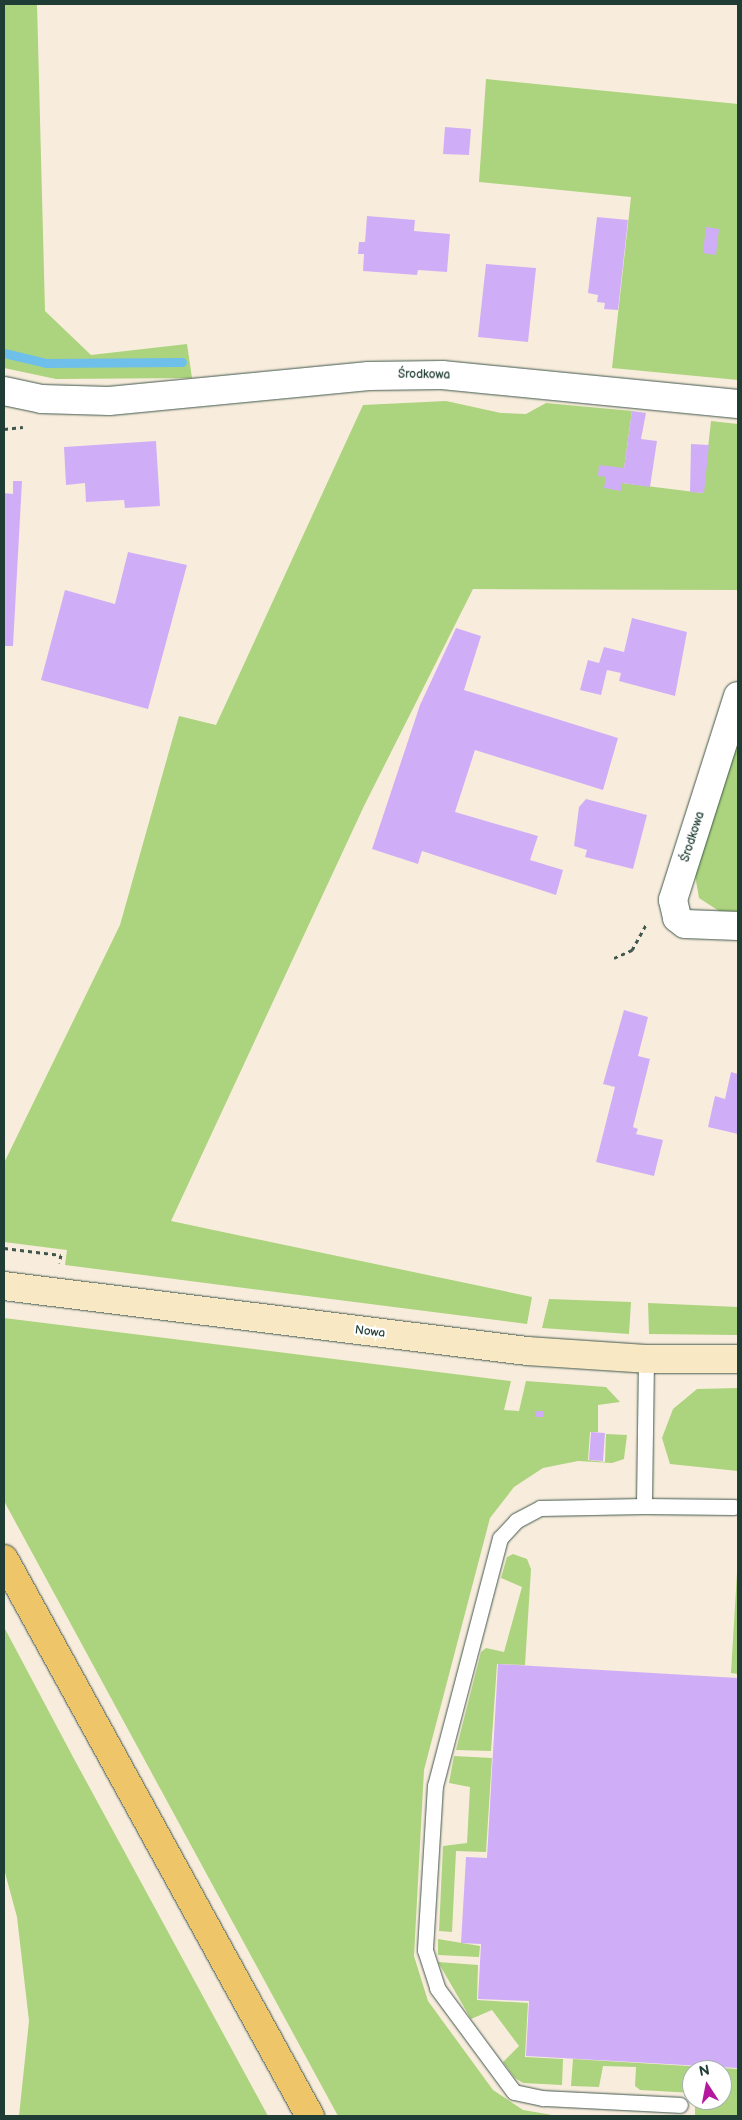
<!DOCTYPE html>
<meta charset="utf-8">
<style>
body{margin:0}
#map{position:relative;width:742px;height:2120px;overflow:hidden;background:#f8eddc;font-family:"Balsamiq Sans",sans-serif}
div>[style]{position:absolute}
.green>*{inset:0;background:#acd37d}
.stream>*{height:9px;margin:-4.5px;padding:0 4.5px;transform-origin:4.5px;border-radius:4.5px;background:#6ec0ea}
.building>*{inset:0;background:#d0aef7}
.path>*{height:3px;margin-top:-1.5px;transform-origin:0;background:repeating-linear-gradient(90deg,#40574d 0 4px,transparent 0 8px)}
.roads{filter:drop-shadow(0 0 1px #40574d) drop-shadow(0 0 1px #40574d)}
.lane>*{height:15px;margin:-7.5px;padding:0 7.5px;transform-origin:7.5px;border-radius:7.5px;background:#fff}
.street>*{height:28px;margin:-14px;padding:0 14px;transform-origin:14px;border-radius:14px;background:#fff}
.secondary>*{height:28px;margin:-14px;padding:0 14px;transform-origin:14px;border-radius:14px;background:#f8e8c3}
.highway>*{height:28px;margin:-14px;padding:0 14px;transform-origin:14px;border-radius:14px;background:#eec569}
span{translate:-50% -50%;white-space:nowrap;text-align:center;line-height:1.15;-webkit-text-stroke:4.5px #fff;paint-order:stroke}
.street-label{font-size:12px;color:#1f3d34}
.frame{position:absolute;inset:0;border:5px solid #1f3d34;pointer-events:none}
.north{position:absolute;left:682px;top:2060px;width:50px;height:50px;box-sizing:border-box;background:#fff;border:1px solid #a5b1ae;border-radius:50%;rotate:349deg;font-size:14px;font-weight:700;line-height:20px;text-align:center;color:#1f3d34}
.north::after{content:'';display:block;margin:auto;width:18px;height:22px;background:#b5179e;clip-path:polygon(50% 0,100% 100%,50% 72%,0 100%)}
</style>
<div id="map">
<div class="green">
<div style="clip-path:polygon(4px 4px,37px 4px,45px 311px,91px 355px,187px 344px,192px 378px,56px 379px,4px 368px)"></div>
<div style="clip-path:polygon(486px 79px,738px 104px,738px 380px,612px 368px,631px 197px,479px 182px)"></div>
<div style="clip-path:polygon(446px 401px,501px 413px,526px 414px,546px 403px,632px 411px,622px 483px,703px 493px,711px 421px,738px 424px,738px 590px,473px 589px,364px 806px,171px 1221px,532px 1297px,527px 1324px,65px 1265px,67px 1250px,4px 1242px,4px 1163px,120px 925px,179px 716px,216px 725px,363px 405px)"></div>
<div style="clip-path:polygon(738px 741px,738px 911px,719px 911px,699px 898px,695px 875px)"></div>
<div style="clip-path:polygon(549px 1299px,631px 1302px,629px 1334px,542px 1328px)"></div>
<div style="clip-path:polygon(648px 1303px,738px 1307px,738px 1335px,649px 1334px)"></div>
<div style="clip-path:polygon(4px 1318px,511px 1381px,504px 1410px,519px 1411px,526px 1381px,606px 1387px,620px 1402px,598px 1405px,598px 1432px,590px 1432px,588px 1460px,605px 1462px,606px 1434px,627px 1435px,624px 1459px,612px 1463px,578px 1461px,543px 1468px,514px 1487px,490px 1518px,424px 1770px,414px 1956px,428px 2001px,493px 2090px,523px 2110px,558px 2116px,338px 2116px,4px 1501px)"></div>
<div style="clip-path:polygon(738px 1388px,738px 1471px,670px 1464px,662px 1438px,673px 1409px,697px 1389px)"></div>
<div style="clip-path:polygon(513px 1554px,527px 1559px,531px 1569px,525px 1665px,497px 1664px,491px 1751px,456px 1750px,481px 1652px,486px 1648px,504px 1652px,522px 1587px,501px 1578px,507px 1557px)"></div>
<div style="clip-path:polygon(738px 1556px,738px 1674px,731px 1673px)"></div>
<div style="clip-path:polygon(4px 1627px,73px 1757px,268px 2116px,19px 2116px,29px 2021px,17px 1917px,4px 1869px)"></div>
<div style="clip-path:polygon(454px 1756px,492px 1758px,486px 1852px,456px 1851px,452px 1932px,439px 1931px,443px 1846px,467px 1843px,470px 1787px,449px 1783px)"></div>
<div style="clip-path:polygon(438px 1939px,480px 1946px,479px 1957px,438px 1955px)"></div>
<div style="clip-path:polygon(438px 1962px,478px 1965px,477px 2000px,528px 2003px,525px 2057px,563px 2059px,562px 2085px,523px 2083px,515px 2078px,503px 2062px,519px 2046px,492px 2010px,471px 2019px)"></div>
<div style="clip-path:polygon(573px 2059px,738px 2069px,738px 2116px,695px 2116px,695px 2100px,722px 2100px,722px 2070px,692px 2070px,692px 2093px,640px 2090px,635px 2086px,636px 2067px,603px 2066px,599px 2087px,571px 2086px)"></div>
</div>
<div class="stream">
<div style="left:4px;top:353px;width:43px;rotate:13.4deg"></div>
<div style="left:46px;top:363px;width:136px;rotate:-0.4deg"></div>
</div>
<div class="building">
<div style="clip-path:polygon(445px 127px,471px 129px,469px 155px,443px 154px)"></div>
<div style="clip-path:polygon(367px 216px,415px 220px,414px 231px,450px 234px,447px 272px,418px 270px,417px 275px,363px 271px,364px 254px,358px 254px,359px 242px,365px 242px)"></div>
<div style="clip-path:polygon(597px 217px,628px 220px,618px 310px,604px 309px,605px 303px,597px 302px,598px 295px,588px 293px)"></div>
<div style="clip-path:polygon(706px 227px,719px 229px,716px 255px,703px 253px)"></div>
<div style="clip-path:polygon(486px 264px,536px 268px,528px 342px,478px 337px)"></div>
<div style="clip-path:polygon(632px 411px,646px 413px,641px 439px,657px 441px,650px 487px,622px 483px,621px 491px,604px 488px,606px 477px,598px 476px,599px 465px,624px 468px)"></div>
<div style="clip-path:polygon(156px 441px,160px 506px,125px 508px,124px 500px,86px 502px,85px 483px,66px 485px,64px 447px)"></div>
<div style="clip-path:polygon(691px 444px,709px 445px,704px 493px,690px 492px)"></div>
<div style="clip-path:polygon(13px 481px,22px 481px,13px 646px,4px 646px,4px 493px,13px 494px)"></div>
<div style="clip-path:polygon(128px 552px,187px 565px,148px 709px,41px 680px,65px 590px,115px 604px)"></div>
<div style="clip-path:polygon(632px 618px,687px 632px,675px 696px,619px 681px,621px 673px,607px 670px,601px 695px,580px 690px,588px 660px,599px 663px,604px 647px,624px 652px)"></div>
<div style="clip-path:polygon(456px 628px,481px 636px,464px 690px,618px 738px,603px 790px,475px 750px,455px 812px,538px 836px,530px 860px,563px 870px,556px 895px,422px 851px,418px 864px,372px 849px,420px 705px)"></div>
<div style="clip-path:polygon(586px 799px,647px 815px,633px 869px,585px 857px,587px 850px,574px 846px,579px 807px)"></div>
<div style="clip-path:polygon(624px 1010px,648px 1017px,638px 1056px,650px 1059px,633px 1127px,638px 1129px,636px 1134px,663px 1140px,654px 1176px,596px 1162px,615px 1087px,603px 1084px)"></div>
<div style="clip-path:polygon(731px 1072px,738px 1074px,738px 1134px,708px 1127px,715px 1096px,725px 1099px)"></div>
<div style="clip-path:polygon(535px 1411px,543px 1411px,543px 1417px,535px 1417px)"></div>
<div style="clip-path:polygon(591px 1432px,605px 1433px,603px 1461px,589px 1460px)"></div>
<div style="clip-path:polygon(498px 1664px,738px 1678px,737px 2068px,526px 2056px,529px 2001px,478px 1999px,481px 1944px,461px 1943px,466px 1857px,487px 1858px)"></div>
</div>
<div class="path">
<div style="left:4px;top:429px;width:19px;rotate:-6deg"></div>
<div style="left:614px;top:958px;width:20px;rotate:-24deg"></div>
<div style="left:632px;top:950px;width:29px;rotate:-61deg"></div>
<div style="left:4px;top:1248px;width:57px;rotate:7deg"></div>
<div style="left:61px;top:1255px;width:8px;rotate:104deg"></div>
</div>
<div class="roads">
<div class="lane">
<div style="left:646px;top:1359px;width:147px;rotate:90.8deg"></div>
<div style="left:644px;top:1506px;width:90px;rotate:0.6deg"></div>
<div style="left:644px;top:1506px;width:104px;rotate:178.9deg"></div>
<div style="left:540px;top:1508px;width:27px;rotate:152deg"></div>
<div style="left:516px;top:1521px;width:23px;rotate:133deg"></div>
<div style="left:500px;top:1538px;width:255px;rotate:104.7deg"></div>
<div style="left:435px;top:1785px;width:165px;rotate:93.5deg"></div>
<div style="left:425px;top:1950px;width:40px;rotate:72deg"></div>
<div style="left:437px;top:1988px;width:129px;rotate:53.5deg"></div>
<div style="left:514px;top:2092px;width:30px;rotate:12deg"></div>
<div style="left:543px;top:2098px;width:137px;rotate:2.9deg"></div>
</div>
<div class="street">
<div style="left:4px;top:391px;width:38px;rotate:12deg"></div>
<div style="left:41px;top:399px;width:68px;rotate:1.7deg"></div>
<div style="left:109px;top:401px;width:261px;rotate:-5.5deg"></div>
<div style="left:369px;top:376px;width:73px;rotate:-0.8deg"></div>
<div style="left:442px;top:375px;width:297px;rotate:5.6deg"></div>
<div style="left:738px;top:696px;width:214px;rotate:107.7deg"></div>
<div style="left:673px;top:900px;width:18px;rotate:77deg"></div>
<div style="left:677px;top:918px;width:10px;rotate:37deg"></div>
<div style="left:685px;top:924px;width:53px;rotate:2.2deg"></div>
</div>
<div class="secondary">
<div style="left:4px;top:1286px;width:527px;rotate:7.08deg"></div>
<div style="left:527px;top:1351px;width:119px;rotate:3.8deg"></div>
<div style="left:646px;top:1359px;width:92px"></div>
</div>
<div class="highway">
<div style="left:4px;top:1559px;width:636px;rotate:61.22deg"></div>
</div>
</div>
<div class="street-label">
<span style="left:424px;top:375px;rotate:1deg">Środkowa</span>
<span style="left:693px;top:837px;rotate:-72deg">Środkowa</span>
<span style="left:370px;top:1332px;rotate:7deg">Nowa</span>
</div>
<div class="frame"></div>
<div class="north">N</div>
</div>
